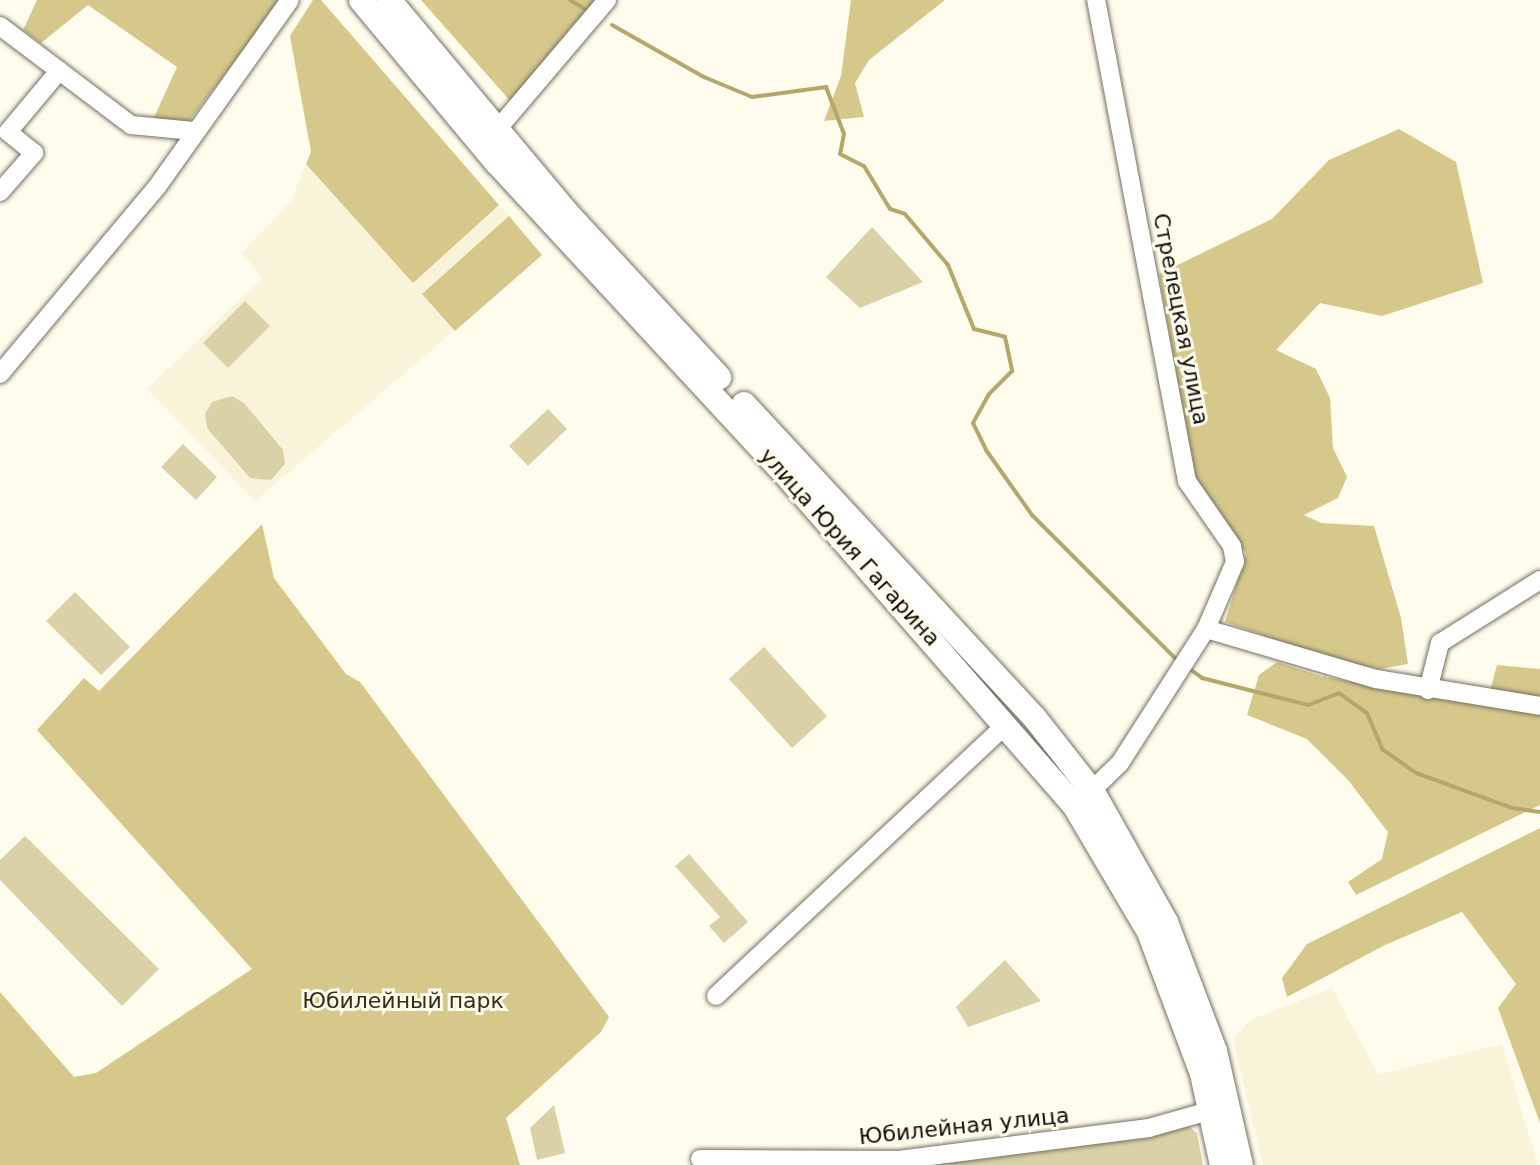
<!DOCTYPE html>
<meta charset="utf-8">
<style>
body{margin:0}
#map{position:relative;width:1540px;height:1165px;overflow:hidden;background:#fffced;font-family:"DejaVu Sans",sans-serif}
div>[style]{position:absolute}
.built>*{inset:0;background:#f9f3d9}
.green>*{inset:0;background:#dbd1a7}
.forest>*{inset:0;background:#d6c88b}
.stream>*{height:4px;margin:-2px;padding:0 2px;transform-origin:2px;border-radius:2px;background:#b5a76b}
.roads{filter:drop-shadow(0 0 2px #747060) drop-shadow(0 0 2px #747060)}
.minor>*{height:18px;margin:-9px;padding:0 9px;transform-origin:9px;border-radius:9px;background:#fff}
.major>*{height:24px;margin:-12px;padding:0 12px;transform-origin:12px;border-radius:12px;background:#fff}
span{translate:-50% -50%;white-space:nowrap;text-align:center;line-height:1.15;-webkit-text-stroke:6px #fffced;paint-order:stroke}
.street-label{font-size:22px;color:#100f09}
.park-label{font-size:22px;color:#352e13}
</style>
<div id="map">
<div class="built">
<div style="clip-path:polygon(313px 0,321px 0,542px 255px,255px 501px,147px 389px,263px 278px,242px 253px,291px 201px,311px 152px,290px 36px)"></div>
<div style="clip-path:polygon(1332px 988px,1378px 1075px,1502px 1044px,1538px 1165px,1263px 1165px,1233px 1039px,1250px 1020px)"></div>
</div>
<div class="green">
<div style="clip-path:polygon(872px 227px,923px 282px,860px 308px,826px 277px)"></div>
<div style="clip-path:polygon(245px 301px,270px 326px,228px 368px,203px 343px)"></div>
<div style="clip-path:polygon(232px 396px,244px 403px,283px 450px,285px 464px,271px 480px,250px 478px,207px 428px,205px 414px,212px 402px)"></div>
<div style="clip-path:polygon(548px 409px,567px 429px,528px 466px,509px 446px)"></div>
<div style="clip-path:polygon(183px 444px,217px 477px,196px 500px,161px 467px)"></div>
<div style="clip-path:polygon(75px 592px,130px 647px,101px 675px,46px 621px)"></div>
<div style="clip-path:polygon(764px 647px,827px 716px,792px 748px,729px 679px)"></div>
<div style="clip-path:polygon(25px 836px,159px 969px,122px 1006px,0 880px,0 860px)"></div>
<div style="clip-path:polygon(689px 854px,748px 922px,724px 943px,709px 926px,720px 917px,675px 866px)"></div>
<div style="clip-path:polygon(1005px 960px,1041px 1001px,968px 1027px,956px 1007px)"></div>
<div style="clip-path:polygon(554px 1105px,565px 1153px,537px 1160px,530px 1128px)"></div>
<div style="clip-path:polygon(1182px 1121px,1197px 1133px,1203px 1165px,927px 1165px)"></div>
</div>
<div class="forest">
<div style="clip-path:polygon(37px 0,281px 0,187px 124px,152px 122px,177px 67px,88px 5px,41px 43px,23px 30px)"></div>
<div style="clip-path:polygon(313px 0,321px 0,499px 205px,413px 283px,306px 164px,311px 152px,290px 36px)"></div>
<div style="clip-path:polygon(421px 0,598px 0,512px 103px)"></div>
<div style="clip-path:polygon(851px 0,945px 0,869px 60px,855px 83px,864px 117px,824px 121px,841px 76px)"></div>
<div style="clip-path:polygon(1399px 129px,1456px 162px,1483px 283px,1382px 316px,1320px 303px,1276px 350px,1316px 369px,1330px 398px,1333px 448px,1347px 477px,1338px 498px,1304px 515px,1321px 523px,1374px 526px,1401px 618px,1408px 664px,1380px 669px,1330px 658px,1325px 677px,1486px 706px,1497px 665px,1540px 669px,1540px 805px,1356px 895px,1348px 882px,1382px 859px,1388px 832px,1348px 780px,1307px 739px,1247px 715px,1259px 675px,1277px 662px,1324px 677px,1329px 658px,1225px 622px,1246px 553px,1195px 482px,1159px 274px,1272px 219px,1329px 160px)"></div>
<div style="clip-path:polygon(509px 216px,542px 255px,455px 331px,422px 294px)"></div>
<div style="clip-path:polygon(262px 524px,274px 578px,346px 674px,360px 682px,609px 1017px,601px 1032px,506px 1118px,520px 1165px,0 1165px,0 992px,74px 1077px,96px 1073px,252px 969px,37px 730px,84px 678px,99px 691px)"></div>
<div style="clip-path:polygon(1540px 828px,1540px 1123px,1498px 1008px,1516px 984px,1462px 912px,1385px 945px,1287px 997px,1282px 978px,1307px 944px)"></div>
</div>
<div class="stream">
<div style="left:570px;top:0;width:21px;rotate:31deg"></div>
<div style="left:612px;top:25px;width:106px;rotate:29.5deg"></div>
<div style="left:704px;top:77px;width:52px;rotate:22.6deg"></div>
<div style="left:752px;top:97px;width:75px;rotate:-7.7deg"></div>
<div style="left:826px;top:87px;width:50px;rotate:69deg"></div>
<div style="left:844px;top:134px;width:20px;rotate:101deg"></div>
<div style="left:840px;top:154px;width:27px;rotate:27deg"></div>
<div style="left:864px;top:166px;width:50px;rotate:58.8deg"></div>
<div style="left:890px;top:209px;width:16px;rotate:18deg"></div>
<div style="left:905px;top:214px;width:67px;rotate:49.9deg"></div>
<div style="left:948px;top:265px;width:69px;rotate:67.9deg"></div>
<div style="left:974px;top:329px;width:32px;rotate:14deg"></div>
<div style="left:1005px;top:337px;width:35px;rotate:78deg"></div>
<div style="left:1012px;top:371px;width:33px;rotate:135deg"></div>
<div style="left:989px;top:394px;width:33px;rotate:119deg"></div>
<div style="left:973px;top:423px;width:30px;rotate:64deg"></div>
<div style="left:986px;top:450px;width:80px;rotate:54.7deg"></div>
<div style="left:1032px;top:515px;width:208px;rotate:45deg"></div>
<div style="left:1187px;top:667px;width:19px;rotate:36deg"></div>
<div style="left:1202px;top:678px;width:109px;rotate:14.3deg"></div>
<div style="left:1308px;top:705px;width:33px;rotate:-21deg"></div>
<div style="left:1339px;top:693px;width:34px;rotate:36deg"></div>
<div style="left:1367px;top:713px;width:39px;rotate:67deg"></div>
<div style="left:1382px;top:749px;width:42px;rotate:35.2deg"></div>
<div style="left:1416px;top:773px;width:102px;rotate:20deg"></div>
<div style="left:1512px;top:808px;width:28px;rotate:8deg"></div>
</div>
<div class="roads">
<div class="minor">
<div style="left:0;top:26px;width:164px;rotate:37.1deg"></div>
<div style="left:131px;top:125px;width:63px;rotate:5.4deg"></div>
<div style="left:490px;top:138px;width:181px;rotate:-49.7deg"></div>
<div style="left:0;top:192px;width:52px;rotate:-48.9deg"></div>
<div style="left:34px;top:153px;width:33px;rotate:-141deg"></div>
<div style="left:8px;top:132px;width:80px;rotate:-50.1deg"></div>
<div style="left:0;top:374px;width:244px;rotate:-50deg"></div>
<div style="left:157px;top:187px;width:229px;rotate:-54.6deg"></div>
<div style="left:1206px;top:629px;width:177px;rotate:16.4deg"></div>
<div style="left:1376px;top:679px;width:166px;rotate:9.3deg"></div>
<div style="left:1428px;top:690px;width:49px;rotate:-75.7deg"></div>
<div style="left:1440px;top:643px;width:118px;rotate:-32.2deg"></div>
<div style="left:1083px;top:799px;width:52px;rotate:-44.2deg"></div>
<div style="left:1120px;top:763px;width:159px;rotate:-57.3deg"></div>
<div style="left:1206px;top:629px;width:73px;rotate:-66.6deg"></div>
<div style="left:1235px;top:562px;width:16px;rotate:-101deg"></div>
<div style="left:1232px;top:546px;width:79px;rotate:-124.7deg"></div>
<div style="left:1187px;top:481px;width:490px;rotate:-100.7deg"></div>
<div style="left:716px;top:996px;width:398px;rotate:-43.1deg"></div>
<div style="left:700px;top:1159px;width:199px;rotate:0.3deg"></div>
<div style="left:899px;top:1160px;width:252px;rotate:-7.3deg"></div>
<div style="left:1149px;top:1128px;width:73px;rotate:-15.9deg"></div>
</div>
<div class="major">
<div style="left:361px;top:0;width:212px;rotate:50.2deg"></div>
<div style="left:497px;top:163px;width:415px;rotate:47.2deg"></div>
<div style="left:779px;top:467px;width:449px;rotate:48.9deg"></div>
<div style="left:1074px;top:805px;width:147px;rotate:59.4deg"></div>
<div style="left:1149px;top:932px;width:152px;rotate:69.5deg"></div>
<div style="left:1202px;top:1074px;width:93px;rotate:77.6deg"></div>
<div style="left:389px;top:0;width:278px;rotate:50.1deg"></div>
<div style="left:567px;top:213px;width:224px;rotate:47.2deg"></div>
<div style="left:744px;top:404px;width:427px;rotate:47.2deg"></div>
<div style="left:1034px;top:717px;width:95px;rotate:51.8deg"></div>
<div style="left:1093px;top:792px;width:149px;rotate:60.7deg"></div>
<div style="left:1166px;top:922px;width:138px;rotate:69.2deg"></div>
<div style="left:1215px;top:1051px;width:117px;rotate:77.2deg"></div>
</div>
</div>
<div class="street-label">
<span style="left:1181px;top:319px;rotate:79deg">Стрелецкая улица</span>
<span style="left:850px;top:547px;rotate:48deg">улица Юрия Гагарина</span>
<span style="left:964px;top:1126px;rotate:-6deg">Юбилейная улица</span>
</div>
<div class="park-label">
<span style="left:403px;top:1001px">Юбилейный парк</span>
</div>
</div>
